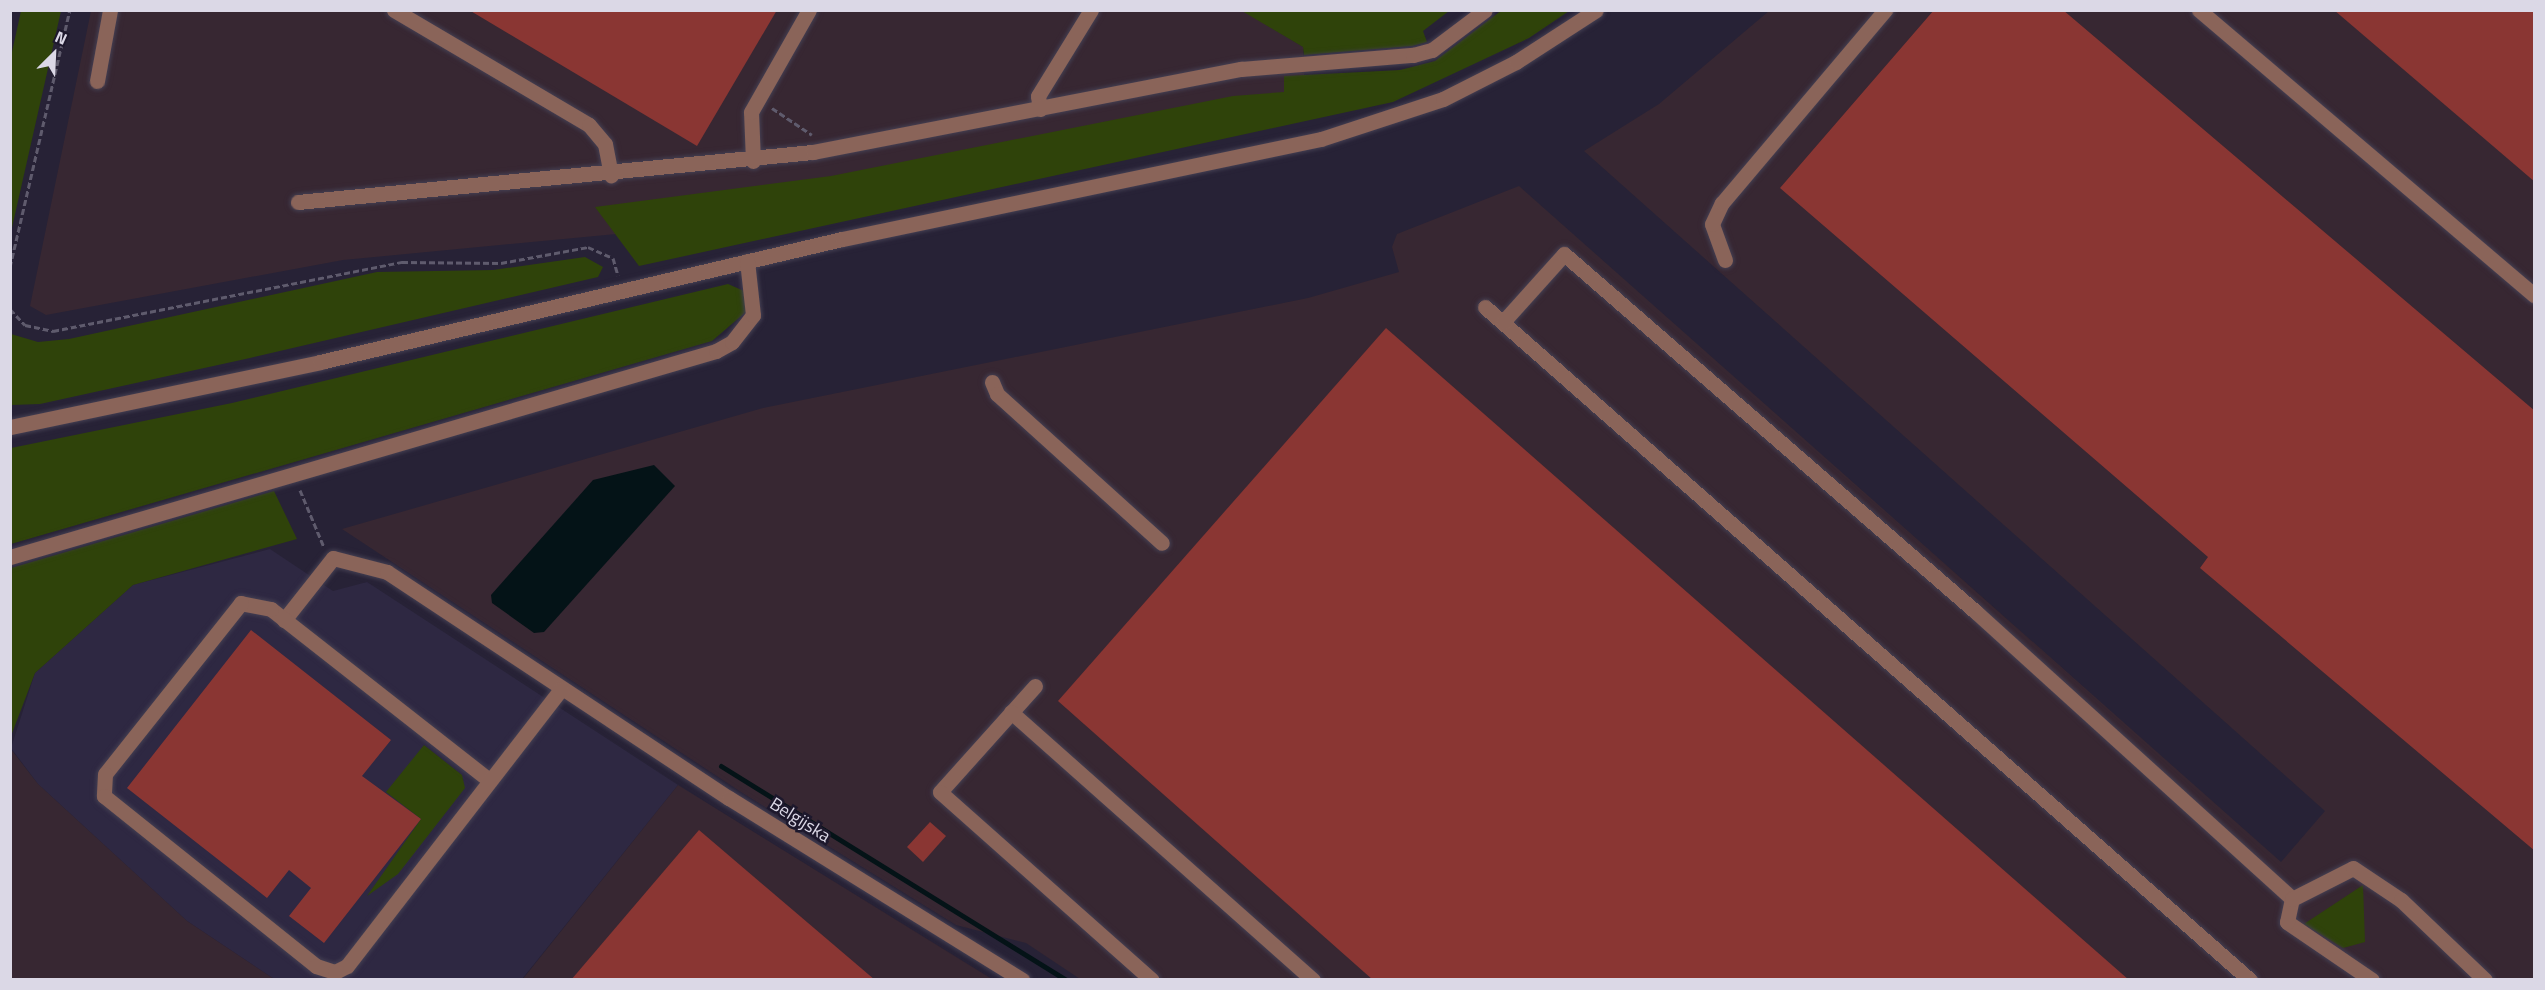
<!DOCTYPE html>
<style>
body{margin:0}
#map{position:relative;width:2545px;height:990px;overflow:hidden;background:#272236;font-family:"Titillium Web",sans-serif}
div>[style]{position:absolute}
.built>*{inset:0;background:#2e2842}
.industrial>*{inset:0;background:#372732}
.green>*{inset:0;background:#2f430a}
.water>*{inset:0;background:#041317}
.stream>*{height:5px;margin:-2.5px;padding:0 2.5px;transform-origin:2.5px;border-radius:2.5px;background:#041317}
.building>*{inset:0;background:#8a3633}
.path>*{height:3px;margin-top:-1.5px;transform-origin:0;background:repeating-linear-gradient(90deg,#5f5b6d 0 6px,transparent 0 9px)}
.roads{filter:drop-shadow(0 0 2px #443f52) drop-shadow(0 0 2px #443f52)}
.minor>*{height:15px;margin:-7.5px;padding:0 7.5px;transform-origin:7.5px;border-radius:7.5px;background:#8a6459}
span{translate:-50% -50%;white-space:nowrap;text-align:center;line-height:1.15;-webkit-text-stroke:5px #1d182c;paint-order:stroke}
.street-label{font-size:18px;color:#dbd8e6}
.frame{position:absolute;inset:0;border:12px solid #dbd8e6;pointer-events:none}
.north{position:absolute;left:24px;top:24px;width:60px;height:60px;-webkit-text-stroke:4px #1d182c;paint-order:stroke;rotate:24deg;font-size:16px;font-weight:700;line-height:24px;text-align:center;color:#dbd8e6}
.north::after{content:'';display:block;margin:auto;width:21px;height:27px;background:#dbd8e6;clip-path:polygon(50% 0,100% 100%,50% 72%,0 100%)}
</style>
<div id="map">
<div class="built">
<div style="clip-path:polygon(270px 549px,333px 591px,367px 582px,678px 785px,522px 979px,274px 979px,187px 921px,38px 784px,11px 748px,35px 673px,133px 585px)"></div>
</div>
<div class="industrial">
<div style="clip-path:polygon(1242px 10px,1303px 47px,1306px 114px,805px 216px,343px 260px,46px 315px,30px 306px,91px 11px)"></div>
<div style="clip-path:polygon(1769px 11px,2534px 11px,2534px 979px,1080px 979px,1026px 943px,956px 925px,741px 792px,342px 529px,763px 408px,1308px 298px,1399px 272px,1392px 247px,1397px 234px,1519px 186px,2281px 862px,2325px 811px,1584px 151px,1659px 104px)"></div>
<div style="clip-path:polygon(10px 748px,38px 784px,187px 921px,274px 979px,11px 979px)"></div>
<div style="clip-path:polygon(678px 785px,992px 979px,522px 980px)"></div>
</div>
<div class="green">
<div style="clip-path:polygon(1502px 10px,1569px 11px,1529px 38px,1393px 102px,639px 266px,595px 207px,831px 176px,1233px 96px,1284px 92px,1284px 76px,1400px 70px,1435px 61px)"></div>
<div style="clip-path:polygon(21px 11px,61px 11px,11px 232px,10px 61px)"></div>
<div style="clip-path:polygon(1242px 11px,1449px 11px,1423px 31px,1427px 42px,1412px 46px,1304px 55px,1303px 47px)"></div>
<div style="clip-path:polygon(585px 257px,603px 267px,598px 277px,250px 358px,40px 404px,11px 405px,11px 334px,38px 342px,69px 339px,377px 272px,493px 270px)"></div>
<div style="clip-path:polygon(728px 284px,744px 291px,747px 311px,712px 341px,11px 544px,11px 448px,232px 403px)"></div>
<div style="clip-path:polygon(274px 491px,297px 539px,133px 585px,35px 673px,11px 736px,11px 568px)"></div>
<div style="clip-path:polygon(424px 745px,462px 775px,465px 788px,398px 874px,367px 896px,421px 819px,386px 792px)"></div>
<div style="clip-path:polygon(2363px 885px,2365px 942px,2343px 948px,2304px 924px)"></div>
</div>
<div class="water">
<div style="clip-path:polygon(654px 465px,675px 486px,544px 632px,534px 633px,492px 603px,491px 595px,593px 480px)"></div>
</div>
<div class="stream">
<div style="left:721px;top:766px;width:406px;rotate:31.8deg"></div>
</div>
<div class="building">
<div style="clip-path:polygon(469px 10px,777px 10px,697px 146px)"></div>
<div style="clip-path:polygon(1934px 10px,2063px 10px,2535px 411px,2535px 851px,2200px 568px,2208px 557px,1780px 188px)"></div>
<div style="clip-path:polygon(2334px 10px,2535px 10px,2535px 182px)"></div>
<div style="clip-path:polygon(1386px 328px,2129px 980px,1373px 980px,1058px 701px)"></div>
<div style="clip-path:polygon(251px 630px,391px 740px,362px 776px,421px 819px,324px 943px,289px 916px,311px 888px,289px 870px,267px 898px,127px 788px)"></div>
<div style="clip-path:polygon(930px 822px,946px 836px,923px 862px,907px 847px)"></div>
<div style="clip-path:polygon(699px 830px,875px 980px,571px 980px)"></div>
</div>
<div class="path">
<div style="left:772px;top:108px;width:48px;rotate:34deg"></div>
<div style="left:10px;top:267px;width:264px;rotate:-76.9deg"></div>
<div style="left:10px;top:309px;width:22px;rotate:47deg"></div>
<div style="left:25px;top:325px;width:29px;rotate:12deg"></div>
<div style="left:53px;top:331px;width:356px;rotate:-11.2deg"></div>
<div style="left:402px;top:262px;width:99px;rotate:0.6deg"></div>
<div style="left:501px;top:263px;width:88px;rotate:-10.4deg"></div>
<div style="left:588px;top:247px;width:27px;rotate:24deg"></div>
<div style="left:613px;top:258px;width:18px;rotate:74deg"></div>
<div style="left:300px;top:490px;width:62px;rotate:67.2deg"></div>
</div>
<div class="roads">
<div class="minor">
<div style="left:394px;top:10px;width:226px;rotate:30.5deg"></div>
<div style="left:589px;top:125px;width:25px;rotate:50deg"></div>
<div style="left:605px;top:144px;width:32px;rotate:79deg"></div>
<div style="left:2199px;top:10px;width:440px;rotate:40.4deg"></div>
<div style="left:97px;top:81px;width:72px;rotate:-79.6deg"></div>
<div style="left:1040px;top:109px;width:13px;rotate:-99deg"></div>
<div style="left:1038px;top:96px;width:101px;rotate:-58.4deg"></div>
<div style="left:753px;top:161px;width:49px;rotate:-92.3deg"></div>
<div style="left:751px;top:112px;width:117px;rotate:-60.4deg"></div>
<div style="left:298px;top:202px;width:517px;rotate:-5.55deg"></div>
<div style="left:813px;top:152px;width:436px;rotate:-11deg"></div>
<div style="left:1241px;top:69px;width:173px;rotate:-4.7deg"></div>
<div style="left:1413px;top:55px;width:20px;rotate:-15deg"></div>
<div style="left:1432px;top:50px;width:66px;rotate:-37deg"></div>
<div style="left:1725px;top:260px;width:38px;rotate:-110deg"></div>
<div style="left:1712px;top:224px;width:23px;rotate:-65deg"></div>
<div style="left:1722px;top:203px;width:253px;rotate:-49.8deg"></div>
<div style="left:1485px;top:307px;width:1019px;rotate:41.34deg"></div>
<div style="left:1503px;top:322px;width:91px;rotate:-48.1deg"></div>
<div style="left:1564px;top:254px;width:546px;rotate:40.99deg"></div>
<div style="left:1976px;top:612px;width:427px;rotate:42.2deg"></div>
<div style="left:992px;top:382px;width:13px;rotate:67deg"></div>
<div style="left:997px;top:394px;width:222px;rotate:42.1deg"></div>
<div style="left:10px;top:427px;width:317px;rotate:-11.8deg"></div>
<div style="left:320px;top:362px;width:536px;rotate:-13.26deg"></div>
<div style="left:842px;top:239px;width:489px;rotate:-11.8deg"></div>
<div style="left:1321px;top:139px;width:128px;rotate:-18.2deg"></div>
<div style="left:1443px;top:99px;width:82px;rotate:-26.9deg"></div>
<div style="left:1516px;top:62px;width:95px;rotate:-33deg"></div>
<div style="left:10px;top:557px;width:735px;rotate:-16.27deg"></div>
<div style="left:716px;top:351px;width:18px;rotate:-29deg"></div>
<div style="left:732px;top:342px;width:34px;rotate:-52deg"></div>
<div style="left:753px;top:315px;width:54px;rotate:-96.3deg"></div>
<div style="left:284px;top:620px;width:79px;rotate:-51.7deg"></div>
<div style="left:333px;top:558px;width:56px;rotate:14.5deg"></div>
<div style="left:387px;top:572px;width:410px;rotate:33.5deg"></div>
<div style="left:729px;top:798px;width:345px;rotate:31.8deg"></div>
<div style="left:1035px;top:686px;width:142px;rotate:131.9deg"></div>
<div style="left:940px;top:792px;width:283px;rotate:41.6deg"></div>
<div style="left:1011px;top:712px;width:404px;rotate:41.6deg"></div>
<div style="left:489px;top:780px;width:277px;rotate:-141.9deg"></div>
<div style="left:271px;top:609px;width:31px;rotate:-169deg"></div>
<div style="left:241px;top:603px;width:218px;rotate:128.5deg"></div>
<div style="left:105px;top:774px;width:22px;rotate:93deg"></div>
<div style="left:104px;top:796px;width:272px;rotate:38.7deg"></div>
<div style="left:316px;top:966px;width:20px;rotate:18deg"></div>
<div style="left:335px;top:972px;width:13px;rotate:-27deg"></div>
<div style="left:347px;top:966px;width:350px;rotate:-52.3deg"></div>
<div style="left:2372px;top:980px;width:103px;rotate:-145.7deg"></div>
<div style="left:2287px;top:922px;width:24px;rotate:-78deg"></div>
<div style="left:2292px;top:899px;width:68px;rotate:-26.9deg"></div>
<div style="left:2353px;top:868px;width:58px;rotate:33.7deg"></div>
<div style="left:2401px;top:900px;width:116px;rotate:43.6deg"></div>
</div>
</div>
<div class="street-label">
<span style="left:800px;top:820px;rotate:32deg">Belgijska</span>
</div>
<div class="frame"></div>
<div class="north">N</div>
</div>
